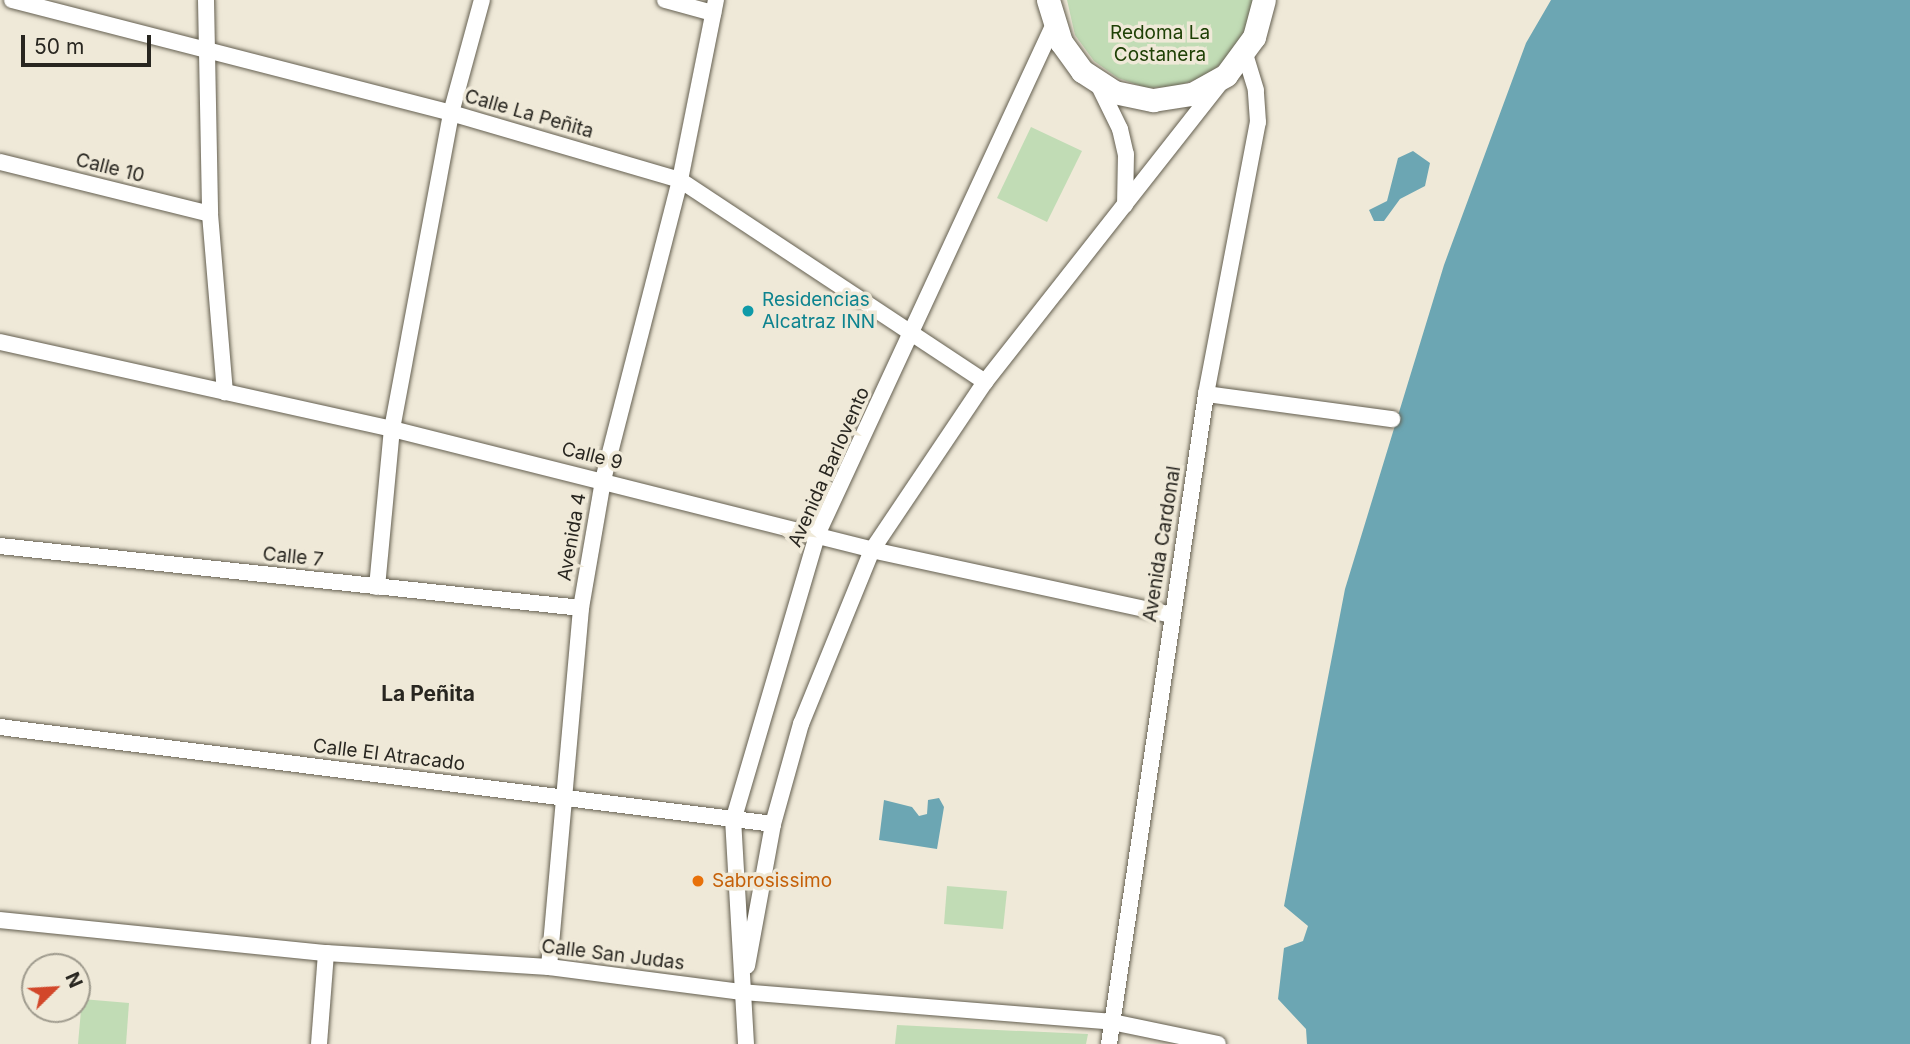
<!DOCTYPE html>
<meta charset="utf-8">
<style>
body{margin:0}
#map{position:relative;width:1910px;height:1044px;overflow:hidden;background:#efe9d8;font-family:Inter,sans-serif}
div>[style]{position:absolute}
.green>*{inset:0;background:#c1dcb5}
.water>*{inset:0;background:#6ca6b3}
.roads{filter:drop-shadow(0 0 2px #645f50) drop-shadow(0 0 2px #645f50)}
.street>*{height:16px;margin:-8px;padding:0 8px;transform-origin:8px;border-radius:8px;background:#fff}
.secondary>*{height:23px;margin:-11.5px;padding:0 11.5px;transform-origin:11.5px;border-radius:11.5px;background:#fff}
.dots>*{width:19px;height:19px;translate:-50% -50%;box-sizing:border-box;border:4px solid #efe9d8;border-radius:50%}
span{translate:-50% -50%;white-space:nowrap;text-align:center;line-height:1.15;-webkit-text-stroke:7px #efe9d8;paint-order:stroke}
.park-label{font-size:19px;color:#1e4005}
.street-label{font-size:19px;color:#282620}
.culture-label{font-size:19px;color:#0d838f}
.left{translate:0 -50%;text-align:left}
.food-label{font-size:19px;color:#c56008}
.neighbourhood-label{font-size:21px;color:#282620;font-weight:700}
.north{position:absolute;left:21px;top:953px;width:70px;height:70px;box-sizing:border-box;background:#efe9d8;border:2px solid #9f9b8e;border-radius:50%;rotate:66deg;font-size:19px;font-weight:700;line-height:28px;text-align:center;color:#282620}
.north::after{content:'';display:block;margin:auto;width:24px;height:32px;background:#d2472a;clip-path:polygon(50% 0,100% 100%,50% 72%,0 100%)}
.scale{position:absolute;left:21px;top:35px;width:130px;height:32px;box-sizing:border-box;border:4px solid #282620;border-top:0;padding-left:9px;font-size:21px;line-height:24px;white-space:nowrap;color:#282620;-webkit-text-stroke:5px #efe9d8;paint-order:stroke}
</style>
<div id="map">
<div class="green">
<div style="clip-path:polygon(1067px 0,1253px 0,1245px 32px,1229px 57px,1206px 76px,1177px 86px,1147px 88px,1118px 78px,1094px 61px,1075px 35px)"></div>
<div style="clip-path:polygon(1031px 127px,1082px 151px,1047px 222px,997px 198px)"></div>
<div style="clip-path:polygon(947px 886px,1007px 891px,1003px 929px,944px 924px)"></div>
<div style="clip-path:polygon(82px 999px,129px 1003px,126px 1044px,78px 1044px)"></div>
<div style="clip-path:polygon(897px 1025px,976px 1029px,1088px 1034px,1086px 1044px,895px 1044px)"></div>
</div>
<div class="water">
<div style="clip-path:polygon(1551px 0,1910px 0,1910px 1044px,1307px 1044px,1306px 1029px,1278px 999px,1284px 948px,1303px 941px,1308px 926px,1284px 906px,1345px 589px,1444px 265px,1526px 43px)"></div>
<div style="clip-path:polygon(1413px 151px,1430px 163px,1425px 186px,1400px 199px,1384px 221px,1374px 221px,1369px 210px,1387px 201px,1398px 158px)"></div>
<div style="clip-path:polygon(939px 798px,944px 807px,937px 849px,879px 840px,884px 800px,912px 807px,919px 816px,927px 814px,928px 800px)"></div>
</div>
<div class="roads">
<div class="street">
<div style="left:12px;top:0;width:453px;rotate:14.4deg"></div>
<div style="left:451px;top:113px;width:239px;rotate:16.3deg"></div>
<div style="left:680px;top:180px;width:366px;rotate:33.5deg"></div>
<div style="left:206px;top:0;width:214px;rotate:88.9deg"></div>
<div style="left:210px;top:214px;width:179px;rotate:85.2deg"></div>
<div style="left:665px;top:0;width:50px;rotate:15.2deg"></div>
<div style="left:1098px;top:84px;width:50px;rotate:63.9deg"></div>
<div style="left:1120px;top:129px;width:26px;rotate:77deg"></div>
<div style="left:1126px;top:154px;width:51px;rotate:91.1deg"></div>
<div style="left:0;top:162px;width:216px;rotate:13.9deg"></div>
<div style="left:0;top:342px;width:402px;rotate:12.5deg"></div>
<div style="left:392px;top:429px;width:495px;rotate:14.1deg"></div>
<div style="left:872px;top:550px;width:307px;rotate:12.2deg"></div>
<div style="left:1206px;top:394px;width:188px;rotate:7.7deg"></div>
<div style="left:0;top:546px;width:584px;rotate:6.09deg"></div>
<div style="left:377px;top:587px;width:159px;rotate:-84.6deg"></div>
<div style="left:392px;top:429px;width:321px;rotate:-79.4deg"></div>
<div style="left:451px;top:113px;width:117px;rotate:-74.7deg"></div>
<div style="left:0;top:727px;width:779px;rotate:7.15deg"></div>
<div style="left:0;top:920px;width:328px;rotate:5.8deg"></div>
<div style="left:326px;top:953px;width:223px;rotate:3.6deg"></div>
<div style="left:549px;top:967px;width:195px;rotate:7.4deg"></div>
<div style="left:742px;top:992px;width:371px;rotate:4.6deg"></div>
<div style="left:1112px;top:1022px;width:108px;rotate:11.7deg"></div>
<div style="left:747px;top:966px;width:144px;rotate:-79.6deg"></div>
<div style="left:773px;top:824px;width:104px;rotate:-74.4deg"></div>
<div style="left:801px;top:724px;width:188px;rotate:-67.8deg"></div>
<div style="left:872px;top:550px;width:202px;rotate:-56.1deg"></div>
<div style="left:985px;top:382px;width:382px;rotate:-51.8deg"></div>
<div style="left:549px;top:967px;width:360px;rotate:-84.9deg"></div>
<div style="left:581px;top:608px;width:130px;rotate:-80.2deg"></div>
<div style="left:603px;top:480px;width:310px;rotate:-75.6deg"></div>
<div style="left:680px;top:180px;width:184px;rotate:-78.7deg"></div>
<div style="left:319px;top:1044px;width:91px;rotate:-85.6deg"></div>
<div style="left:746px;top:1044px;width:223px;rotate:-93.3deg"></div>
<div style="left:733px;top:821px;width:298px;rotate:-73.6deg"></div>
<div style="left:817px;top:535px;width:561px;rotate:-65.13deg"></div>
<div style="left:1109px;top:1044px;width:657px;rotate:-81.51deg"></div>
<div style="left:1206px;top:394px;width:277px;rotate:-79.2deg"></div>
<div style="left:1258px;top:122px;width:32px;rotate:-94deg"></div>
<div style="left:1256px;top:90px;width:38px;rotate:-107deg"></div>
</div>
<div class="secondary">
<div style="left:1048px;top:0;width:44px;rotate:72.8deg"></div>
<div style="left:1061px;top:42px;width:36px;rotate:54deg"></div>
<div style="left:1082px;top:71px;width:38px;rotate:33deg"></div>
<div style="left:1114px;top:92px;width:40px;rotate:12deg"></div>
<div style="left:1153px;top:100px;width:39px;rotate:-9deg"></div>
<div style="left:1192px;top:94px;width:39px;rotate:-29deg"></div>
<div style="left:1226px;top:75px;width:47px;rotate:-53.6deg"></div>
<div style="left:1254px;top:37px;width:38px;rotate:-75deg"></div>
</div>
</div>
<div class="dots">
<div style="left:748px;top:311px;background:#0f9aa8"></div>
<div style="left:698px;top:881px;background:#e8710a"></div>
</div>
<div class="park-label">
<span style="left:1160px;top:44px">Redoma La<br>Costanera</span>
</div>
<div class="street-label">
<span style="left:529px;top:114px;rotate:16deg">Calle La Peñita</span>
<span style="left:110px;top:168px;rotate:14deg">Calle 10</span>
<span style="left:592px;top:456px;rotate:14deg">Calle 9</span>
<span style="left:829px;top:467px;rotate:-66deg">Avenida Barlovento</span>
<span style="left:572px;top:537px;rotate:-80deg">Avenida 4</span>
<span style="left:1162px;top:544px;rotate:-81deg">Avenida Cardonal</span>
<span style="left:293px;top:557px;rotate:6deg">Calle 7</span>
<span style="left:389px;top:755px;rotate:7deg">Calle El Atracado</span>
<span style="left:613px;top:955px;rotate:7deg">Calle San Judas</span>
</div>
<div class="culture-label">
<span class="left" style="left:762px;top:311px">Residencias<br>Alcatraz INN</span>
</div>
<div class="food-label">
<span class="left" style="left:712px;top:881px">Sabrosissimo</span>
</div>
<div class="neighbourhood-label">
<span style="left:428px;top:694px">La Peñita</span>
</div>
<div class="north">N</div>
<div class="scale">50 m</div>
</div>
